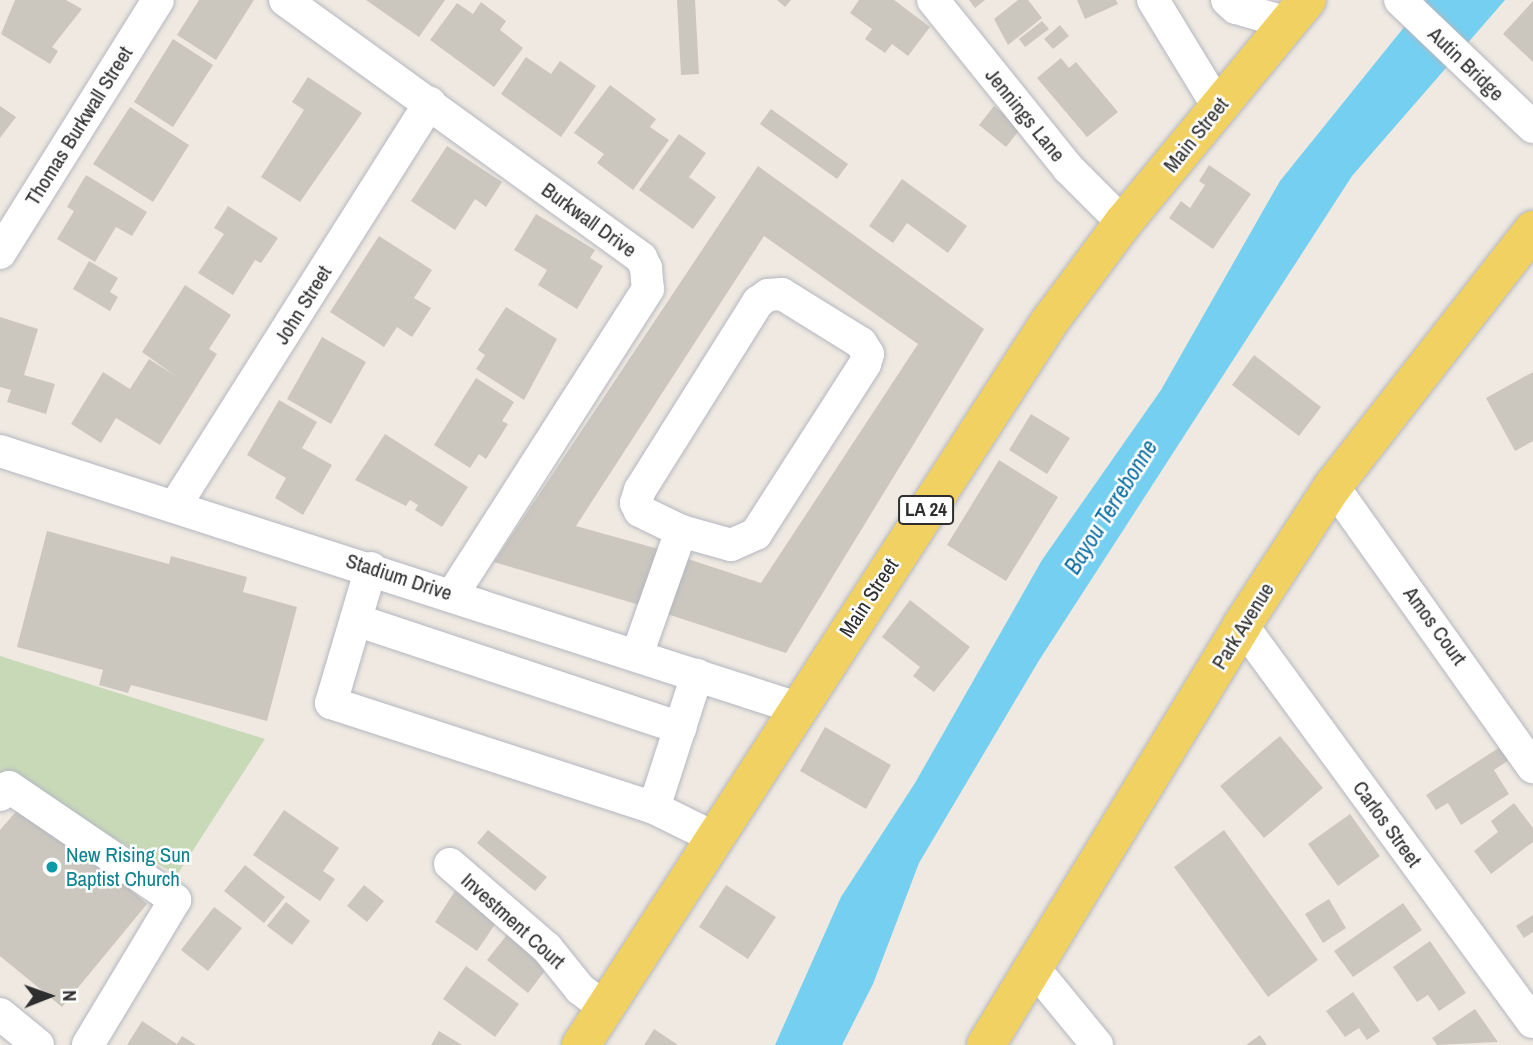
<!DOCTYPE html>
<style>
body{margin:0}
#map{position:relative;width:1533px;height:1045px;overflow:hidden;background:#efe9e1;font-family:"Archivo Narrow",sans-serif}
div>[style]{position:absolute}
.cemetery>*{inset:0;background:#c8d9b8}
.water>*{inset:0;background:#75cff0}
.building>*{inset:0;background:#cbc7bf}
.roads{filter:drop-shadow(0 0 2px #b4b7c1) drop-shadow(0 0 2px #b4b7c1)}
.minor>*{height:32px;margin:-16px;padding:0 16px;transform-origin:16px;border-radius:16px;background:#fff}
.major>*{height:38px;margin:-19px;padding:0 19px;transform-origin:19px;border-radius:19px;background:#f2d163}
.dots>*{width:19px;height:19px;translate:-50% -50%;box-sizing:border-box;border:4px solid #fff;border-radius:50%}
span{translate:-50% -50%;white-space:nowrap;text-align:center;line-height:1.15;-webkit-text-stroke:5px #fff;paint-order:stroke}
.shield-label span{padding:2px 5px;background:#fff;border:2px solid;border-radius:5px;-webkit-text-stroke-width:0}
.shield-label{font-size:19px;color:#2e2e2e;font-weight:700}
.street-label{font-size:21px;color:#2e2e2e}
.culture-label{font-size:21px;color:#0d838f}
.left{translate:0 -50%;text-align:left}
.water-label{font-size:23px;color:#0d6fa3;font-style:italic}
.north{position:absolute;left:14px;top:961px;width:70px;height:70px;-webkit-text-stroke:5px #fff;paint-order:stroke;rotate:89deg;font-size:19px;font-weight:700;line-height:28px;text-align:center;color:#2e2e2e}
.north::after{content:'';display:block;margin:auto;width:24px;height:32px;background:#2e2e2e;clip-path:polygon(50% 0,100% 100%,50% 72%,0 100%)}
</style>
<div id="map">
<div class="cemetery">
<div style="clip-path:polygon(0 656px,265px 739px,177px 875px,0 772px)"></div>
</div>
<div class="water">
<div style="clip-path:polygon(1426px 0,1505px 0,1352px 176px,1038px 662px,919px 863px,873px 984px,842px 1045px,775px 1045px,841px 897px,915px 783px,1042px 560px,1161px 390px,1280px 181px)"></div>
</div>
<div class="building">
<div style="clip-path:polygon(15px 0,66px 0,82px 9px,52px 47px,58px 51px,50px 64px,1px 34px)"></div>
<div style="clip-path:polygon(199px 0,254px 0,216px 60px,177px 35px)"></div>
<div style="clip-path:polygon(366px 0,445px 0,419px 37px)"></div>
<div style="clip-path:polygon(677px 0,695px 0,699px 74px,681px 75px)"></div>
<div style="clip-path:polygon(777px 0,791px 0,785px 7px)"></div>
<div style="clip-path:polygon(859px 0,894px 0,930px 27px,908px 56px,892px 44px,885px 53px,865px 39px,872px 29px,850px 13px)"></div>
<div style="clip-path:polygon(969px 0,985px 0,975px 8px)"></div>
<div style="clip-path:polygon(1018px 0,1028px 0,1042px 18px,1008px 45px,994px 19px)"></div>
<div style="clip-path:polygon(1077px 0,1116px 0,1118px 4px,1085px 19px)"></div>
<div style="clip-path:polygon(1533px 1px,1533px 62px,1503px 34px)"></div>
<div style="clip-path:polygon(481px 2px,506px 21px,500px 30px,523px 48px,494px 87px,430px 40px,457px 3px,473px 14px)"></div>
<div style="clip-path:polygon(1042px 21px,1049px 29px,1025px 47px,1019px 39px)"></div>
<div style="clip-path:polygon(1060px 25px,1069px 36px,1053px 49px,1044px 39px)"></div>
<div style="clip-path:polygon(173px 39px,213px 65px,173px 127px,134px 102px)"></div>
<div style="clip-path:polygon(526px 57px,551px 74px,560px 61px,596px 86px,561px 137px,501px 94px)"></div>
<div style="clip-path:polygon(1061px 58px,1069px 68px,1076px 62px,1118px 112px,1087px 137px,1037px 78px)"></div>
<div style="clip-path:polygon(308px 77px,362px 113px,300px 202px,261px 177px,304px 110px,292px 102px)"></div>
<div style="clip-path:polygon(610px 85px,656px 119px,650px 127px,669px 140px,633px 190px,597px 163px,604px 154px,574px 133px)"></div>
<div style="clip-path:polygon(0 106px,16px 117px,0 138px)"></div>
<div style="clip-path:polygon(994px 106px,1021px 128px,1006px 147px,979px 125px)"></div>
<div style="clip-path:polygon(130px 107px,189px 145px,153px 202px,93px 164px)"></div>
<div style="clip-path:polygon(771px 109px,848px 164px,837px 179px,760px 124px)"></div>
<div style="clip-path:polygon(679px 134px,706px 153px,689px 177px,716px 197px,693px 229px,639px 190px)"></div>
<div style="clip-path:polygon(447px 146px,502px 182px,486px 207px,475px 199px,455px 230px,411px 201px)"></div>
<div style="clip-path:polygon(1209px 165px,1251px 194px,1213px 249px,1169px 218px,1181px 201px,1190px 208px,1205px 185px,1199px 181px)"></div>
<div style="clip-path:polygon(758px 166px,984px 329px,786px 653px,661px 612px,679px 556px,761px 583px,918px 344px,764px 236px,576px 526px,662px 550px,643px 606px,494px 562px)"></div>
<div style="clip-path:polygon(86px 175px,147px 212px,132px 236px,116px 227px,95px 262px,57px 239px,74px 211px,67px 207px)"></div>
<div style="clip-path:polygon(902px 179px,967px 226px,948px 253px,907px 223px,893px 243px,869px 226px)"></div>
<div style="clip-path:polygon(228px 206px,278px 238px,261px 263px,255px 260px,233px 295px,198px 273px,224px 234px,214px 228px)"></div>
<div style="clip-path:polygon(536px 214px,595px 250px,590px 258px,603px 266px,577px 309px,538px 285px,547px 270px,514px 250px)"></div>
<div style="clip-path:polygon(379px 236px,432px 270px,414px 298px,431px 308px,412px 337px,397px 327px,384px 347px,330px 312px)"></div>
<div style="clip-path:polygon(89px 261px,118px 278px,110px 292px,118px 297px,110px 311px,73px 289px)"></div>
<div style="clip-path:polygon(185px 285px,231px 315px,209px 349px,217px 354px,160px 445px,116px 418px,101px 443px,71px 424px,103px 372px,130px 389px,149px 359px,177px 377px,142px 352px)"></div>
<div style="clip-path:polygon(506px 307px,557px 339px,524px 400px,476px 369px,485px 355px,478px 350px)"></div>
<div style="clip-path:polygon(0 317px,38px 329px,24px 375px,55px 384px,46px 414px,7px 402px,11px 390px,0 387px)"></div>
<div style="clip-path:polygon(322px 337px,366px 362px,331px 424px,287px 399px)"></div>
<div style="clip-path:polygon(1254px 355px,1321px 407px,1299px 436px,1232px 385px)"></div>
<div style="clip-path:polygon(1533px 372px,1533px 441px,1515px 451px,1486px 398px)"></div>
<div style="clip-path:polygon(476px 378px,514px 402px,502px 421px,508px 424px,486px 459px,479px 454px,470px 468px,434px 445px)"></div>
<div style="clip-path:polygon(279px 400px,317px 422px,302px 448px,332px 465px,303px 515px,275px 498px,286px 478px,247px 455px)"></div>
<div style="clip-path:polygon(1031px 414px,1070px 438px,1047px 474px,1009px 450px)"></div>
<div style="clip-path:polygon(385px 434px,468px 487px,442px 527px,415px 510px,418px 505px,410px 500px,406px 506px,355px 480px)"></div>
<div style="clip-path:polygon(999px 460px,1058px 497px,1006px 581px,947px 545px)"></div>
<div style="clip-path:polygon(47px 531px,169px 564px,171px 556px,247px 577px,243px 592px,297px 607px,267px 721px,131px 685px,128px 693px,99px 685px,103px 670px,17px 647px)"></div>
<div style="clip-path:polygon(910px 600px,970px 647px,934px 692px,913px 676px,920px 667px,882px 637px)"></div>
<div style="clip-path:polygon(825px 727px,891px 765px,866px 809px,800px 771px)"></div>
<div style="clip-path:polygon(1280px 736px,1323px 788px,1264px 838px,1220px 786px)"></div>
<div style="clip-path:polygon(1500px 747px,1509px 760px,1494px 770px,1509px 794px,1461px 825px,1448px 803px,1436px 810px,1426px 795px)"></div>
<div style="clip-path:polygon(26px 800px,147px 904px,62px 1007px,0 956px,0 830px)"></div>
<div style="clip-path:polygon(1514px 803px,1533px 828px,1533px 842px,1491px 874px,1474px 851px,1498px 832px,1491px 821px)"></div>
<div style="clip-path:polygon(284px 810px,339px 848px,323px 871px,335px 879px,320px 901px,253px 855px)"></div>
<div style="clip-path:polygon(1350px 814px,1380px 856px,1338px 886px,1308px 844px)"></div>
<div style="clip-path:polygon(488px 830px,547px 877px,535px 891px,477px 843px)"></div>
<div style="clip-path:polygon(1224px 830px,1318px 960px,1268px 997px,1174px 867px)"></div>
<div style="clip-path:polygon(245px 865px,285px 897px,264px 923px,224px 891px)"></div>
<div style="clip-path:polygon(364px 885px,384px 901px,367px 922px,347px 906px)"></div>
<div style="clip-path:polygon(726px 885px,776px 917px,748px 959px,699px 927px)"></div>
<div style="clip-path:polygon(455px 891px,498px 920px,477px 951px,435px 922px)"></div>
<div style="clip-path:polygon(1329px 899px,1346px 928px,1323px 943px,1305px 914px)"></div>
<div style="clip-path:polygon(286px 902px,310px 921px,292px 945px,267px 926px)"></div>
<div style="clip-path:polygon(1403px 903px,1422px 930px,1353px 977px,1334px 951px)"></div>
<div style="clip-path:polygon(214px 907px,242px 928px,208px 971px,181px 950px)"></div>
<div style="clip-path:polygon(1533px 915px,1533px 932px,1524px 938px,1516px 926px)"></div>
<div style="clip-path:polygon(510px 931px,551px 963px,528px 993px,487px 960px)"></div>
<div style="clip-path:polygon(1430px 941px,1466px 993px,1439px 1011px,1428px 995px,1417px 1002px,1393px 967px)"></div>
<div style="clip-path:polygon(466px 966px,519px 1004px,495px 1037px,443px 999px)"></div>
<div style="clip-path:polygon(1353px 992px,1380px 1031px,1367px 1040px,1359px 1028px,1345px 1037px,1326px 1011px)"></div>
<div style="clip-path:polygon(1475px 1009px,1498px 1042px,1437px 1045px,1432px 1038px)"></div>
<div style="clip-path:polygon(142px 1021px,177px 1044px,182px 1036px,196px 1045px,127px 1045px)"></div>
<div style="clip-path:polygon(654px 1029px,678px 1045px,644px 1045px)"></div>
<div style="clip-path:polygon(439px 1031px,462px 1045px,431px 1045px)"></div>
<div style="clip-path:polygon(1260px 1035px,1267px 1045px,1246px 1045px)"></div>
</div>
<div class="roads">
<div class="minor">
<div style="left:285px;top:0;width:440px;rotate:35.9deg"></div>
<div style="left:641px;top:258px;width:11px;rotate:63deg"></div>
<div style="left:646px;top:268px;width:21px;rotate:85deg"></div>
<div style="left:648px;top:289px;width:362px;rotate:122.6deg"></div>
<div style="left:933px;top:0;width:216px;rotate:51.2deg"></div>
<div style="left:1068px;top:168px;width:78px;rotate:45deg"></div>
<div style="left:1153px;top:0;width:125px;rotate:58.7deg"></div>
<div style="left:1227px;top:0;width:12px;rotate:42deg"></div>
<div style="left:1236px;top:8px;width:54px;rotate:16.1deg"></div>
<div style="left:1400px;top:0;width:184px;rotate:43.7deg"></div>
<div style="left:0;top:253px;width:298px;rotate:-58deg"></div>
<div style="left:0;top:451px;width:837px;rotate:17.87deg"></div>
<div style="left:1333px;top:486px;width:345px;rotate:54.6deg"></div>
<div style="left:175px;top:506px;width:477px;rotate:-57.7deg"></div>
<div style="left:371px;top:568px;width:141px;rotate:106.5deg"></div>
<div style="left:331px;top:703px;width:340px;rotate:18deg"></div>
<div style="left:654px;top:808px;width:68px;rotate:26.2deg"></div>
<div style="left:356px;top:620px;width:342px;rotate:18.4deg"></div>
<div style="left:1242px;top:625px;width:492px;rotate:53.8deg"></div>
<div style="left:637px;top:655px;width:132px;rotate:-70.5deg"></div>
<div style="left:681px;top:531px;width:46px;rotate:-154deg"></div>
<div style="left:640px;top:511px;width:9px;rotate:-117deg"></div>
<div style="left:636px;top:503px;width:14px;rotate:-73deg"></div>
<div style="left:640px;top:490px;width:222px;rotate:-57.9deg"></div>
<div style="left:758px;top:302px;width:12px;rotate:-35deg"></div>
<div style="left:768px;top:295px;width:14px;rotate:-4deg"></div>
<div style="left:782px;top:294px;width:93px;rotate:31.8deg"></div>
<div style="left:861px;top:343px;width:13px;rotate:58deg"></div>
<div style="left:868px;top:354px;width:10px;rotate:107deg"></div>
<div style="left:865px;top:364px;width:202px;rotate:122.7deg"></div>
<div style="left:756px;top:534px;width:27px;rotate:156deg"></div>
<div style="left:731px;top:545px;width:52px;rotate:-164.4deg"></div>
<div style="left:0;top:795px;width:12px;rotate:-42deg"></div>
<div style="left:9px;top:787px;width:201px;rotate:34.2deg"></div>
<div style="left:175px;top:900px;width:169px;rotate:121deg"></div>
<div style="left:654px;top:808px;width:140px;rotate:-72.1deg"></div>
<div style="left:450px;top:864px;width:128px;rotate:40.9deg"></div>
<div style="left:547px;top:948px;width:53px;rotate:51.2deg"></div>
<div style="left:580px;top:989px;width:31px;rotate:37deg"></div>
<div style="left:1033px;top:967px;width:101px;rotate:50.6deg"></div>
<div style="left:0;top:1014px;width:49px;rotate:39.2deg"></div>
</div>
<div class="major">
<div style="left:581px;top:1045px;width:863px;rotate:-57.07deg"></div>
<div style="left:1050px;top:321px;width:122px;rotate:-53.3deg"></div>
<div style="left:1123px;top:223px;width:289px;rotate:-50.5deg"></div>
<div style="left:986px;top:1045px;width:492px;rotate:-58.6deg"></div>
<div style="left:1242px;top:625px;width:166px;rotate:-56.8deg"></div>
<div style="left:1333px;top:486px;width:325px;rotate:-52deg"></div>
</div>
</div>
<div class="dots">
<div style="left:52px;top:867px;background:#0f9aa8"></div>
</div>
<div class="shield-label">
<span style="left:926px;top:510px">LA 24</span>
</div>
<div class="street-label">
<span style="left:1466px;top:64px;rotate:44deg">Autin Bridge</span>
<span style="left:1025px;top:115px;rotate:51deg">Jennings Lane</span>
<span style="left:79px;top:126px;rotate:-58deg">Thomas Burkwall Street</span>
<span style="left:1196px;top:135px;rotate:-51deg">Main Street</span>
<span style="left:589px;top:220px;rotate:36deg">Burkwall Drive</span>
<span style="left:303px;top:305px;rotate:-58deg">John Street</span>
<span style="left:399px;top:577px;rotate:18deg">Stadium Drive</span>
<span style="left:869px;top:598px;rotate:-57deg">Main Street</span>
<span style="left:1243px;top:626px;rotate:-58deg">Park Avenue</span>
<span style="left:1435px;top:626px;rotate:54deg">Amos Court</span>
<span style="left:1387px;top:824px;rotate:54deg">Carlos Street</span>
<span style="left:513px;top:921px;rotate:42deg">Investment Court</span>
</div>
<div class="culture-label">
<span class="left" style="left:66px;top:867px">New Rising Sun<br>Baptist Church</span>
</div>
<div class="water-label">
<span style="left:1111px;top:507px;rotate:-58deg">Bayou Terrebonne</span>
</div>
<div class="north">N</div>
</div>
